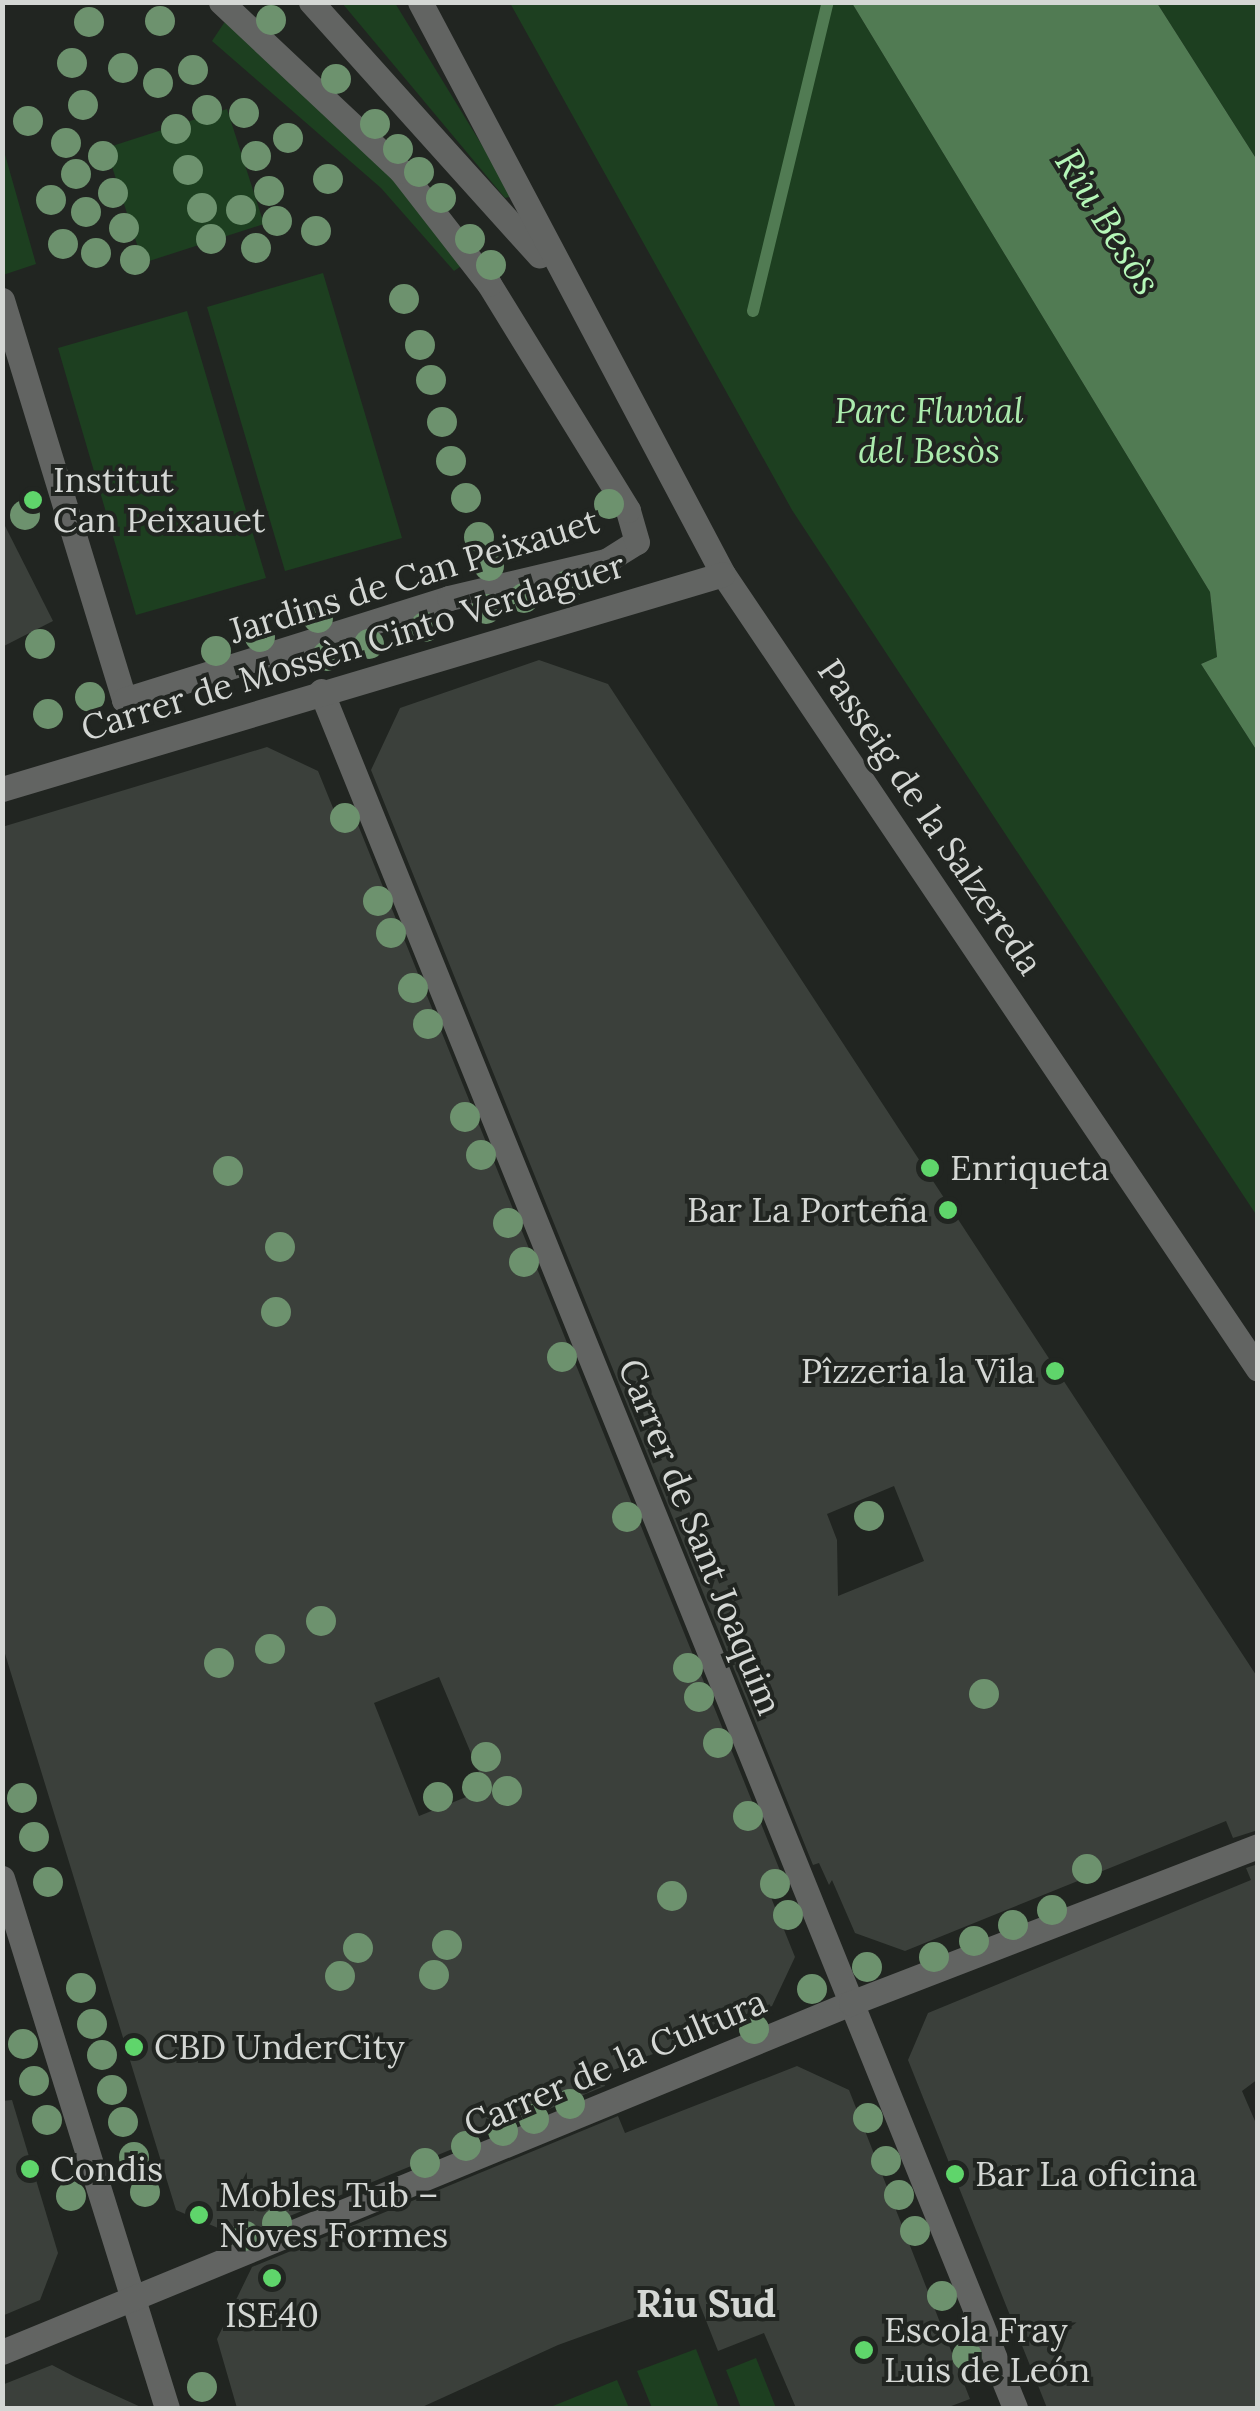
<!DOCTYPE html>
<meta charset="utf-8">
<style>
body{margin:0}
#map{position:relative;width:1260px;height:2411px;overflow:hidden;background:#212521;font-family:Lora,serif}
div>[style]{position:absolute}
.green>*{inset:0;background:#1d3f20}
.water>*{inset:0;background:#517b53}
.stream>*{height:12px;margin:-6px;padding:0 6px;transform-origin:6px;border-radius:6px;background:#517b53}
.building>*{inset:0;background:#3b403b}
.minor>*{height:25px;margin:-12.5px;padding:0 12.5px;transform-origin:12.5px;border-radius:12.5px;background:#626462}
.trees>*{width:30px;height:30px;margin:-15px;border-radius:50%;background:#6d926e}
.dots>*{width:28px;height:28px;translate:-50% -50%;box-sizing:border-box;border:5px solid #212521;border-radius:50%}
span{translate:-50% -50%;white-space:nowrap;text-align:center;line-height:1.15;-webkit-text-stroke:8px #212521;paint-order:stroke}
.park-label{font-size:35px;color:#abecad;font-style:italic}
.poi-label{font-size:35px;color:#d4d7d4}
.left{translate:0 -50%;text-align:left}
.right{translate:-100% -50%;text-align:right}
.street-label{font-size:35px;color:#d4d7d4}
.water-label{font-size:38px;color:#b5f7b8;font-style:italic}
.neighbourhood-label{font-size:38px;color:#d4d7d4;font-weight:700}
.frame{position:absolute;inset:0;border:5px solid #d4d7d4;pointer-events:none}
</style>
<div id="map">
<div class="green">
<div style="clip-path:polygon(342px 3px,395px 3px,513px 196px,505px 198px)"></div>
<div style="clip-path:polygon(510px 3px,852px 3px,1210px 592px,1217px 657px,1201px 664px,1257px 751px,1257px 1216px,792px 510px)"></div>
<div style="clip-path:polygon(1157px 3px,1257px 3px,1257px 160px)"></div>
<div style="clip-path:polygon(232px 11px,470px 260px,454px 271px,381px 188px,212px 41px)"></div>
<div style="clip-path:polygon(227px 109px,264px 224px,143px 263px,106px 148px)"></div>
<div style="clip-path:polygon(2px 144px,36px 264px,3px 275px,2px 275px)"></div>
<div style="clip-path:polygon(323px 273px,402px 538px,285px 571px,207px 307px)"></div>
<div style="clip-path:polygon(187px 311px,266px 578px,136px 615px,58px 348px)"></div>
<div style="clip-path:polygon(696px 2349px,719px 2408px,652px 2408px,637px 2371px)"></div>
<div style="clip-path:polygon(756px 2358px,776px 2408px,741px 2408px,726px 2370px)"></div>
<div style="clip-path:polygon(617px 2380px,629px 2408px,548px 2408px)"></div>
</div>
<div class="water">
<div style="clip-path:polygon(852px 3px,1157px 3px,1257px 160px,1257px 751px,1201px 664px,1217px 657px,1210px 592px)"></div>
</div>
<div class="stream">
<div style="left:753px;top:311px;width:318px;rotate:-76.4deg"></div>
</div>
<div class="building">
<div style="clip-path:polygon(2px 520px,53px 621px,2px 647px)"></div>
<div style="clip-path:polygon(evenodd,539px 660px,608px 684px,1258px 1678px,1258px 1830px,1233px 1838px,1226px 1821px,905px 1951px,855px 1933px,832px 1880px,829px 1885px,819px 1863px,813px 1865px,371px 770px,400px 708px,539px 660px,894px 1486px,924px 1561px,838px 1596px,837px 1540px,827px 1514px,894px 1486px)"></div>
<div style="clip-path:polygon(evenodd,267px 747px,318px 771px,342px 830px,352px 810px,783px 1878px,766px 1885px,795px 1957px,772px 2006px,601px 2075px,605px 2086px,239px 2237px,176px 2210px,2px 1644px,2px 827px,267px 747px,439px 1677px,486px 1789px,419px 1816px,374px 1703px,439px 1677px)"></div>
<div style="clip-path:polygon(1258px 1864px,1258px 2079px,1242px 2091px,1258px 2128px,1258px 2408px,1047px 2408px,908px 2060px,928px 2013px,1251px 1880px,1246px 1868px)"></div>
<div style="clip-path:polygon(797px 2066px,849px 2090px,970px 2399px,946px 2408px,796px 2408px,764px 2333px,718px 2351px,696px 2295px,558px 2345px,420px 2408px,237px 2408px,217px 2339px,252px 2267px,618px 2116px,625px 2133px)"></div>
<div style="clip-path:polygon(12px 2100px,58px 2253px,40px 2300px,2px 2316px,2px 2101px)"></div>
<div style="clip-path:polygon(52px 2365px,75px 2377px,143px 2408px,2px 2408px,2px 2385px)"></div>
</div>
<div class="minor">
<div style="left:311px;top:2px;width:341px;rotate:48deg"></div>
<div style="left:420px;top:2px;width:647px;rotate:62.09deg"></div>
<div style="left:723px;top:574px;width:958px;rotate:56.06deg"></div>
<div style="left:2px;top:300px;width:418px;rotate:73deg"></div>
<div style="left:124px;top:700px;width:341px;rotate:-17.4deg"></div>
<div style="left:449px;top:598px;width:161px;rotate:-13.3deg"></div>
<div style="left:606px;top:561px;width:36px;rotate:-32deg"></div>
<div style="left:637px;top:542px;width:33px;rotate:-106deg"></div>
<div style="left:628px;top:510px;width:265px;rotate:-121.6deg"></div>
<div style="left:489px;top:284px;width:143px;rotate:-127.9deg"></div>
<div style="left:401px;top:171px;width:247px;rotate:-136.8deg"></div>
<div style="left:321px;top:691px;width:1852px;rotate:67.99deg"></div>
<div style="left:2px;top:789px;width:752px;rotate:-16.6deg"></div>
<div style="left:2px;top:1878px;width:555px;rotate:72.71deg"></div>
<div style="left:2px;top:2352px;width:918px;rotate:-22.35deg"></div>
<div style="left:851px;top:2003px;width:436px;rotate:-21.1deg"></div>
</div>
<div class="trees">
<div style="left:271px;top:20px"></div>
<div style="left:160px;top:21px"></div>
<div style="left:89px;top:22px"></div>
<div style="left:72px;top:63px"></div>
<div style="left:123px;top:68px"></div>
<div style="left:193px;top:70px"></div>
<div style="left:336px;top:79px"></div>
<div style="left:158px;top:83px"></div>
<div style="left:83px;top:105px"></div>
<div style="left:207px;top:110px"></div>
<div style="left:244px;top:113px"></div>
<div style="left:28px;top:121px"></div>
<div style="left:375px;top:124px"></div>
<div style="left:176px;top:129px"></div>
<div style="left:288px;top:138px"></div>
<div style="left:66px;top:143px"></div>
<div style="left:398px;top:149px"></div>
<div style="left:103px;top:156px"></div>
<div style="left:256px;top:156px"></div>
<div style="left:188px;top:170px"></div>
<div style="left:419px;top:172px"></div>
<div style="left:76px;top:174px"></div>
<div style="left:328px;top:179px"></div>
<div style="left:269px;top:191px"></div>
<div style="left:113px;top:193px"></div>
<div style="left:441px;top:198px"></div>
<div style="left:51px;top:200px"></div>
<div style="left:202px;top:208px"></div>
<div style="left:241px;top:210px"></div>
<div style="left:86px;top:212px"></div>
<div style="left:277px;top:221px"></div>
<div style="left:124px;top:228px"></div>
<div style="left:316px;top:231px"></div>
<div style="left:211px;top:239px"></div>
<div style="left:470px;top:239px"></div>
<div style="left:63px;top:244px"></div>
<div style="left:256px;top:248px"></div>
<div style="left:96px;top:253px"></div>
<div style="left:135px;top:260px"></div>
<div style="left:491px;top:265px"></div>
<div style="left:404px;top:299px"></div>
<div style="left:420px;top:345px"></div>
<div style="left:431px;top:380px"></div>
<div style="left:442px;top:422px"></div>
<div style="left:451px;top:461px"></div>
<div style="left:466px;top:498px"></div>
<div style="left:609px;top:504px"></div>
<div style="left:25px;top:515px"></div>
<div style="left:479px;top:537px"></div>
<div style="left:489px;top:566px"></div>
<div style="left:568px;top:585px"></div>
<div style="left:524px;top:598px"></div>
<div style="left:486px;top:609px"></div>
<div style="left:318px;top:618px"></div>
<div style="left:425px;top:627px"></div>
<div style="left:260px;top:637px"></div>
<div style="left:40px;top:644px"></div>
<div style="left:369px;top:644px"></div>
<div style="left:216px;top:651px"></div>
<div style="left:327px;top:656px"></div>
<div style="left:90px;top:697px"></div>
<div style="left:48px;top:714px"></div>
<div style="left:345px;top:818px"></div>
<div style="left:378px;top:901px"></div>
<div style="left:391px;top:933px"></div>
<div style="left:413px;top:988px"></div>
<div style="left:428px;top:1024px"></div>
<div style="left:465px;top:1117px"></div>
<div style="left:481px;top:1155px"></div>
<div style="left:228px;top:1171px"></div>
<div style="left:508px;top:1223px"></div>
<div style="left:280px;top:1247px"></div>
<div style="left:524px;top:1262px"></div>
<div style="left:276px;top:1312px"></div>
<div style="left:562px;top:1357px"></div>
<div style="left:869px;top:1516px"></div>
<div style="left:627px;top:1517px"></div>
<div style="left:321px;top:1621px"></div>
<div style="left:270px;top:1649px"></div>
<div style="left:219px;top:1663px"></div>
<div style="left:688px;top:1668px"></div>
<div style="left:984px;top:1694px"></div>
<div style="left:699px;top:1697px"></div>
<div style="left:718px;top:1743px"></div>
<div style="left:486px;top:1757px"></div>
<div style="left:477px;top:1787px"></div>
<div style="left:507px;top:1791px"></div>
<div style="left:438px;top:1797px"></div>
<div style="left:22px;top:1798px"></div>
<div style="left:748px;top:1816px"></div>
<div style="left:34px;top:1837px"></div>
<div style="left:1087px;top:1869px"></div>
<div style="left:48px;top:1882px"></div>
<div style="left:775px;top:1884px"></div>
<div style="left:672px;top:1896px"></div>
<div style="left:1052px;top:1910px"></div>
<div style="left:788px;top:1915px"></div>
<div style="left:1013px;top:1925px"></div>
<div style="left:974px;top:1941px"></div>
<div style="left:447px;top:1945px"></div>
<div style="left:358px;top:1948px"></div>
<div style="left:934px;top:1957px"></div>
<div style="left:867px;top:1967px"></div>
<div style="left:434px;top:1975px"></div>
<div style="left:340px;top:1976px"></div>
<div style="left:81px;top:1988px"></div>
<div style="left:812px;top:1989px"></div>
<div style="left:92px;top:2024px"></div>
<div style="left:754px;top:2029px"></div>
<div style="left:23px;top:2044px"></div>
<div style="left:102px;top:2055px"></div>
<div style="left:34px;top:2081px"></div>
<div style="left:112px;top:2090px"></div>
<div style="left:570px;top:2104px"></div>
<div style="left:868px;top:2118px"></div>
<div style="left:534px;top:2119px"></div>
<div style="left:47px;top:2120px"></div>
<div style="left:123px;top:2122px"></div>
<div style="left:503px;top:2131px"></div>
<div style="left:466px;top:2146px"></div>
<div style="left:134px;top:2157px"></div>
<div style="left:886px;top:2161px"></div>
<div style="left:425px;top:2163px"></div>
<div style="left:145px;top:2192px"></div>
<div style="left:899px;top:2195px"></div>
<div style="left:71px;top:2196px"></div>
<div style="left:277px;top:2223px"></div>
<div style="left:915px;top:2231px"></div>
<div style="left:245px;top:2236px"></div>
<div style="left:942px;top:2296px"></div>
<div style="left:967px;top:2356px"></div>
<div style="left:202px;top:2387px"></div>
</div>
<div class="dots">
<div style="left:33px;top:500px;background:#5fd56b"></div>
<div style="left:930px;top:1168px;background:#5fd56b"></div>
<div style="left:948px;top:1210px;background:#5fd56b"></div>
<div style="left:1055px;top:1371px;background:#5fd56b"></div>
<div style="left:134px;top:2047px;background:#5fd56b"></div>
<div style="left:30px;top:2169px;background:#5fd56b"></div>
<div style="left:955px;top:2174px;background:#5fd56b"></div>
<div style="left:199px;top:2215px;background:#5fd56b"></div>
<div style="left:272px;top:2278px;background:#5fd56b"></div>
<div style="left:864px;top:2350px;background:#5fd56b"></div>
</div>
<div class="park-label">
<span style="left:929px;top:431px">Parc Fluvial<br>del Besòs</span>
</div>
<div class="poi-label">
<span class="left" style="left:53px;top:500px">Institut<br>Can Peixauet</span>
<span class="left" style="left:950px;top:1168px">Enriqueta</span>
<span class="right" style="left:928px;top:1210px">Bar La Porteña</span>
<span class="right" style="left:1035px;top:1371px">Pîzzeria la Vila</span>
<span class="left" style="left:154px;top:2047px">CBD UnderCity</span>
<span class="left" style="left:50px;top:2169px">Condis</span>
<span class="left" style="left:975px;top:2174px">Bar La oficina</span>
<span class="left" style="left:219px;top:2215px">Mobles Tub –<br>Noves Formes</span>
<span style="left:272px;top:2315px">ISE40</span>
<span class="left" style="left:884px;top:2350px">Escola Fray<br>Luis de León</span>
</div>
<div class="street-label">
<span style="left:414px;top:576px;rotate:-17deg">Jardins de Can Peixauet</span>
<span style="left:353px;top:647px;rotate:-17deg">Carrer de Mossèn Cinto Verdaguer</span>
<span style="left:930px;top:817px;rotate:56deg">Passeig de la Salzereda</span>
<span style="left:700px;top:1537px;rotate:68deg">Carrer de Sant Joaquim</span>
<span style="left:615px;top:2063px;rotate:-23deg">Carrer de la Cultura</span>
</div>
<div class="water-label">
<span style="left:1108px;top:222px;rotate:58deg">Riu Besòs</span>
</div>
<div class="neighbourhood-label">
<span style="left:706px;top:2304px">Riu Sud</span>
</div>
<div class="frame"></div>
</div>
